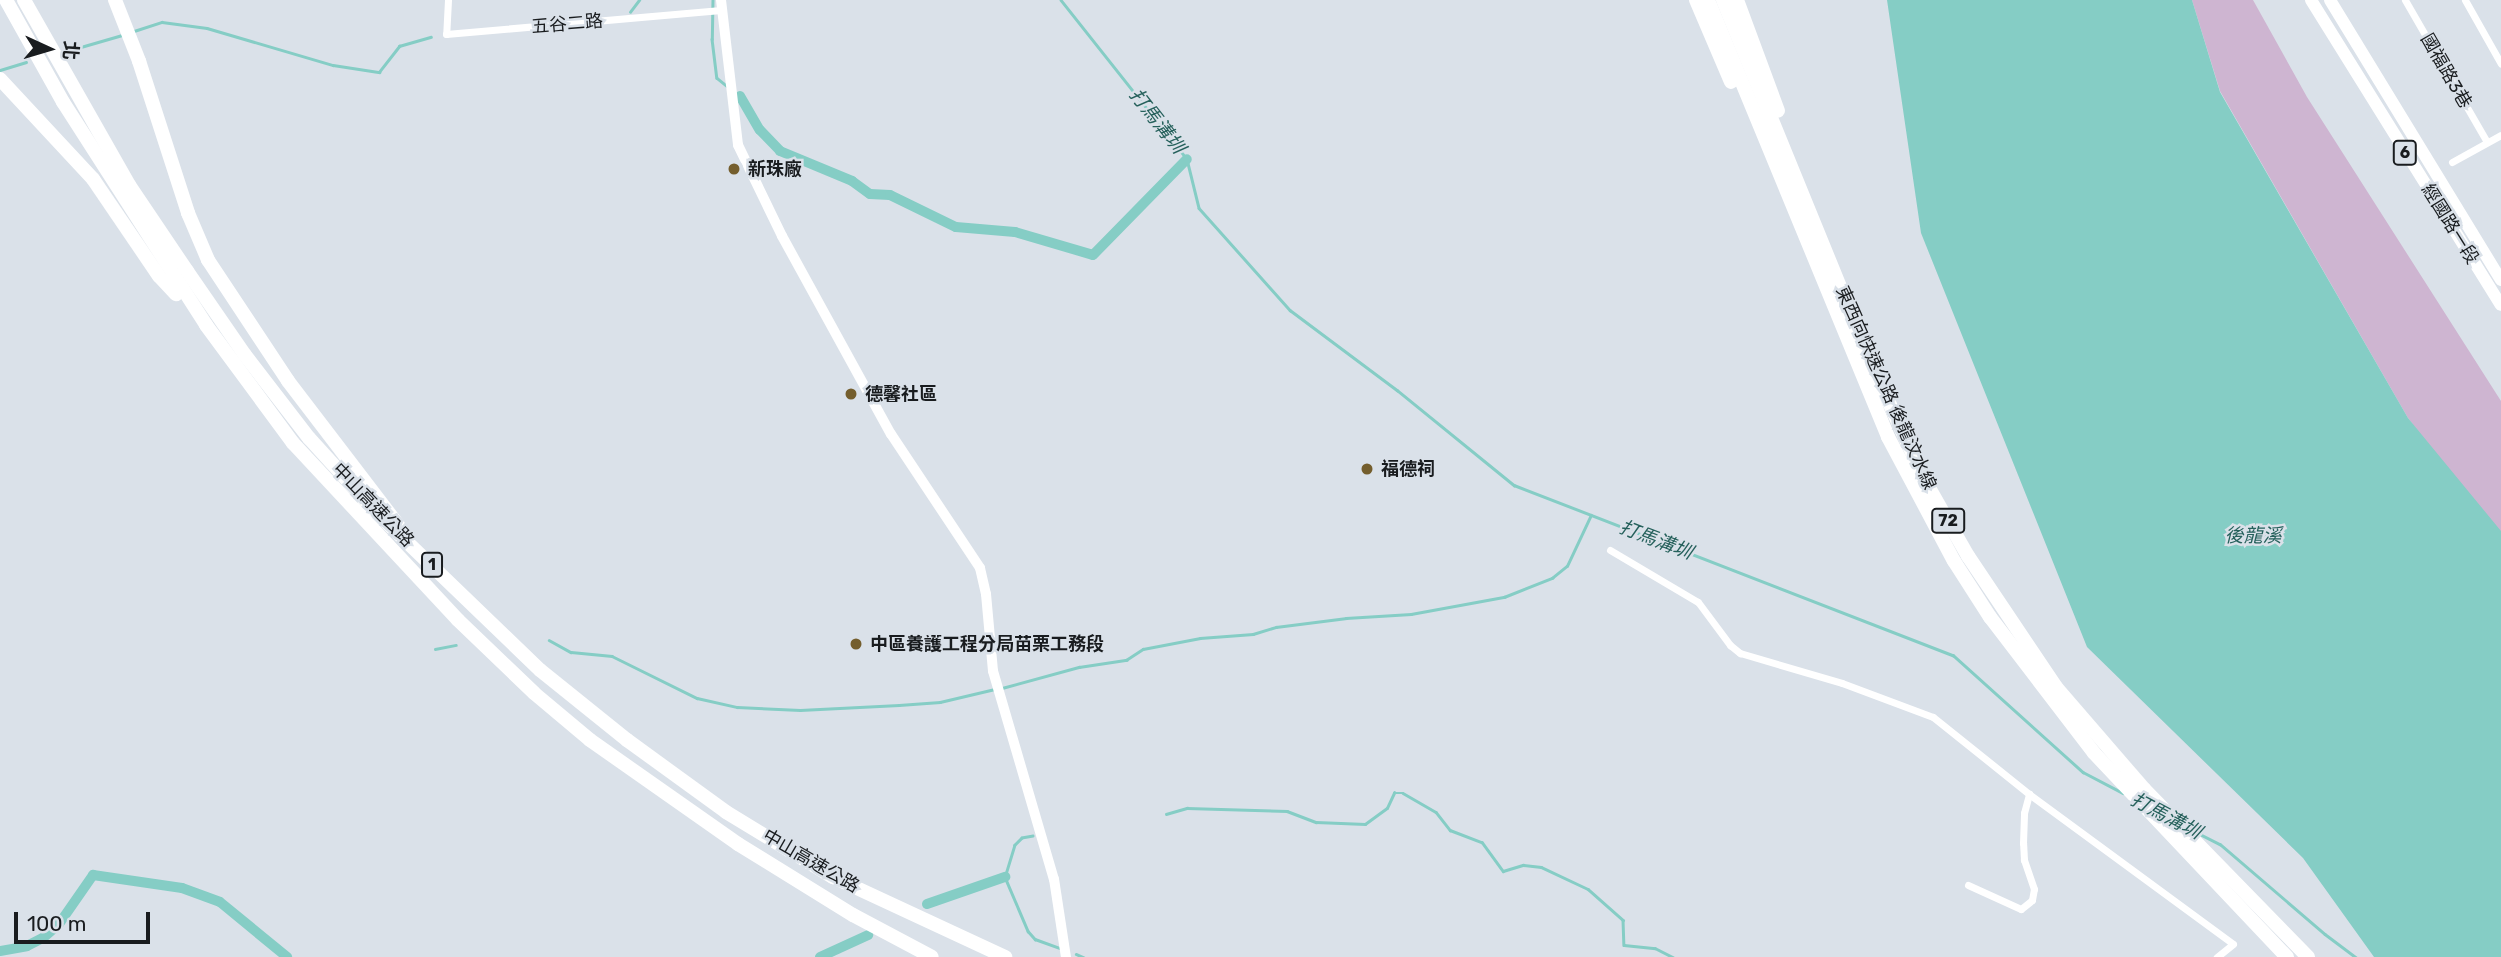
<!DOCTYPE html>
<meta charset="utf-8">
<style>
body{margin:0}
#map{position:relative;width:2501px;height:957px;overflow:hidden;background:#dae1e9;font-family:Rubik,"Noto Sans TC",sans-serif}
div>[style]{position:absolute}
.green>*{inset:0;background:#ceb5d1}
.water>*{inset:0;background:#85cdc5}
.stream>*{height:2.5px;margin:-1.25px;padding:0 1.25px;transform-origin:1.25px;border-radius:1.25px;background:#85cdc5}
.canal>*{height:10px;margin:-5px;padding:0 5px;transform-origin:5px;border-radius:5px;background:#85cdc5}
.street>*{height:7px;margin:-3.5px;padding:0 3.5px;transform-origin:3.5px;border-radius:3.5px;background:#fff}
.secondary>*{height:10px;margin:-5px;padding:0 5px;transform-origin:5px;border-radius:5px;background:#fff}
.primary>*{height:12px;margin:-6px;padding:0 6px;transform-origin:6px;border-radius:6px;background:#fff}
.highway>*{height:14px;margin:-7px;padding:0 7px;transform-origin:7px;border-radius:7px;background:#fff}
.dots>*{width:19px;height:19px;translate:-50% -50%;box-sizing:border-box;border:4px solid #dae1e9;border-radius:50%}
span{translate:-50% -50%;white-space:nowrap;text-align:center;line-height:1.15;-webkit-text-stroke:5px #dae1e9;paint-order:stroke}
.shield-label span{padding:2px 5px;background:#dae1e9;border:2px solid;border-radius:5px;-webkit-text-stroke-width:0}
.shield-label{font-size:16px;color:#191c1f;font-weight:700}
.street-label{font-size:18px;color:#191c1f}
.poi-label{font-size:18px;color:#191c1f;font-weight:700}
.left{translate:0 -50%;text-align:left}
.water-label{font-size:19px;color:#26615c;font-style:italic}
.north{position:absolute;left:14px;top:14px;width:70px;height:70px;-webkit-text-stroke:5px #dae1e9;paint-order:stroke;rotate:94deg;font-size:19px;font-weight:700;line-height:28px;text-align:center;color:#191c1f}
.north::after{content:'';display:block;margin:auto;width:24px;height:32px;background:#191c1f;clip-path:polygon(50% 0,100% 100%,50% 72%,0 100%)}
.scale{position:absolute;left:14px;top:912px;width:136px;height:32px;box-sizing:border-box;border:4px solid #191c1f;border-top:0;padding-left:9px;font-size:21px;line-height:24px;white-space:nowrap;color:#191c1f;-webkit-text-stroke:5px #dae1e9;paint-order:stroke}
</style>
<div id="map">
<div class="green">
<div style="clip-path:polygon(2192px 0,2253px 0,2307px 97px,2501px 401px,2501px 542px,2408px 418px,2220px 91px)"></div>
</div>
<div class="water">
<div style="clip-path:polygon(1887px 0,2192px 0,2220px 92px,2408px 418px,2501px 531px,2501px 957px,2374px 957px,2303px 858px,2087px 647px,1921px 233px)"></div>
</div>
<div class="stream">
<div style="left:713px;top:0;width:39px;rotate:91deg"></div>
<div style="left:712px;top:39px;width:39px;rotate:83deg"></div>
<div style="left:717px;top:78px;width:13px;rotate:39deg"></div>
<div style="left:1061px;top:0;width:203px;rotate:51.6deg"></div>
<div style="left:1187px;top:159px;width:50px;rotate:76.2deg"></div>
<div style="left:1199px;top:208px;width:137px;rotate:48.3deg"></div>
<div style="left:1290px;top:310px;width:134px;rotate:36.8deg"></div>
<div style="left:1397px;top:390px;width:151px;rotate:39.1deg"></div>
<div style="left:1514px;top:485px;width:471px;rotate:21.2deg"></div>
<div style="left:1953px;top:655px;width:175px;rotate:42deg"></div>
<div style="left:2083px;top:772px;width:45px;rotate:27.7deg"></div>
<div style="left:630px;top:12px;width:15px;rotate:-53deg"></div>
<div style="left:134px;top:31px;width:29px;rotate:-18deg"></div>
<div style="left:162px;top:22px;width:45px;rotate:7.6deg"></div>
<div style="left:207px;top:28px;width:131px;rotate:16.4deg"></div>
<div style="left:333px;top:65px;width:47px;rotate:8.7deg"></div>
<div style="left:379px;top:72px;width:33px;rotate:-52deg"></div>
<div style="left:399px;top:46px;width:33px;rotate:-16deg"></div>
<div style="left:67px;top:51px;width:57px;rotate:-16.2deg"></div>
<div style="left:0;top:70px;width:27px;rotate:-17deg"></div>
<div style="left:549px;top:640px;width:25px;rotate:29deg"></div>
<div style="left:571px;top:652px;width:41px;rotate:5.6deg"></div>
<div style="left:612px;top:656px;width:95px;rotate:26.3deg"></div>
<div style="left:697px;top:698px;width:41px;rotate:12.7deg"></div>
<div style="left:737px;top:707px;width:63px;rotate:2.7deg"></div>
<div style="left:800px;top:710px;width:99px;rotate:-2.9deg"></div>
<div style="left:899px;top:705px;width:41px;rotate:-4.2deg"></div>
<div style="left:940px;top:702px;width:57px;rotate:-13.3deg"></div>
<div style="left:435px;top:649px;width:21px;rotate:-11deg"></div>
<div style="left:1002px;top:688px;width:80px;rotate:-15.3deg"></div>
<div style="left:1079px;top:667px;width:48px;rotate:-8.5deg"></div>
<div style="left:1126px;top:660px;width:20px;rotate:-33deg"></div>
<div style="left:1143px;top:649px;width:58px;rotate:-10.9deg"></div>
<div style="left:1200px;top:638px;width:53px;rotate:-4.3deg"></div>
<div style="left:1253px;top:634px;width:24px;rotate:-17deg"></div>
<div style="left:1276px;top:627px;width:71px;rotate:-7.3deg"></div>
<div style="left:1346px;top:618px;width:65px;rotate:-3.5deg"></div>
<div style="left:1411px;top:614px;width:95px;rotate:-10.4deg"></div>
<div style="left:1504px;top:597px;width:52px;rotate:-21.6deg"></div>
<div style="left:1552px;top:578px;width:19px;rotate:-39deg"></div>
<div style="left:1567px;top:566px;width:56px;rotate:-64.8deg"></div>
<div style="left:1166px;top:814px;width:22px;rotate:-16deg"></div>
<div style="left:1187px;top:808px;width:100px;rotate:1.7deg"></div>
<div style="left:1287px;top:811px;width:31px;rotate:21deg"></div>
<div style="left:1316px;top:822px;width:49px;rotate:2.3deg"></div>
<div style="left:1365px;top:824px;width:27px;rotate:-36deg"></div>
<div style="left:1387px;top:808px;width:17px;rotate:-65deg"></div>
<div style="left:1394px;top:793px;width:9px"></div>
<div style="left:1403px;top:793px;width:38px;rotate:30deg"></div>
<div style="left:1436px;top:812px;width:23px;rotate:52deg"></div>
<div style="left:1450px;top:830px;width:34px;rotate:21deg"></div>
<div style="left:1482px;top:842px;width:36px;rotate:54deg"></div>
<div style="left:1503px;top:871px;width:21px;rotate:-17deg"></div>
<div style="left:1523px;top:865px;width:18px;rotate:6deg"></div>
<div style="left:1541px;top:867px;width:52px;rotate:25.1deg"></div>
<div style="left:1588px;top:889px;width:47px;rotate:41.5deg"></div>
<div style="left:1623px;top:920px;width:25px;rotate:88deg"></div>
<div style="left:1624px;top:945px;width:31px;rotate:6deg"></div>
<div style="left:1655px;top:948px;width:20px;rotate:27deg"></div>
<div style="left:2194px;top:831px;width:29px;rotate:27deg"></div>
<div style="left:2220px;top:844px;width:138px;rotate:40.6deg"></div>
<div style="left:2325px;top:934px;width:39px;rotate:37deg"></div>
<div style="left:1033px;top:836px;width:11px;rotate:170deg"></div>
<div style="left:1022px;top:838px;width:10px;rotate:135deg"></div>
<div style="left:1015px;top:845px;width:34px;rotate:107deg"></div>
<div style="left:1005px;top:877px;width:59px;rotate:66.9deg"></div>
<div style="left:1028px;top:931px;width:11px;rotate:49deg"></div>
<div style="left:1035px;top:939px;width:27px;rotate:20deg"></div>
<div style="left:1076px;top:954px;width:8px;rotate:23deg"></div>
</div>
<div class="canal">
<div style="left:740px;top:96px;width:39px;rotate:60deg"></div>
<div style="left:760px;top:130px;width:29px;rotate:46deg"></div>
<div style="left:780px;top:151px;width:78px;rotate:22.6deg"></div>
<div style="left:852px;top:181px;width:22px;rotate:36deg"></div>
<div style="left:870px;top:194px;width:20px;rotate:3deg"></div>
<div style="left:890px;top:195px;width:73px;rotate:25.9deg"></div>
<div style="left:956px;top:227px;width:59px;rotate:4.8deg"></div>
<div style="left:1015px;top:232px;width:81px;rotate:16.4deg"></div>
<div style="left:1093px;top:255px;width:134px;rotate:-45.6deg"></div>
<div style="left:927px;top:904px;width:83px;rotate:-19.1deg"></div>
<div style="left:0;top:951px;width:27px;rotate:-10deg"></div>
<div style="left:27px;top:946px;width:18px;rotate:-27deg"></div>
<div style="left:43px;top:938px;width:21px;rotate:-41deg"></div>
<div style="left:59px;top:924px;width:60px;rotate:-55.2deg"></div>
<div style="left:93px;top:875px;width:90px;rotate:8.3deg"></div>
<div style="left:182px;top:888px;width:40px;rotate:20.2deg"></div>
<div style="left:220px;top:902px;width:87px;rotate:39.4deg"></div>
<div style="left:820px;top:957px;width:53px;rotate:-24.6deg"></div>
</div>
<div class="street">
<div style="left:448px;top:0;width:34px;rotate:93deg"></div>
<div style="left:446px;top:34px;width:276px;rotate:-5deg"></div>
<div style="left:2405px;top:0;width:164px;rotate:60deg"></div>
<div style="left:2465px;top:0;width:73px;rotate:60.6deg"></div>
<div style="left:2452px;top:162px;width:56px;rotate:-28.9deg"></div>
<div style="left:1610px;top:550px;width:102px;rotate:30.6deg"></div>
<div style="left:1698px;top:602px;width:54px;rotate:53.3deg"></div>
<div style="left:1730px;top:645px;width:13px;rotate:39deg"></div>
<div style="left:1740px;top:653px;width:106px;rotate:16.4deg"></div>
<div style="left:1842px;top:683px;width:97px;rotate:20.5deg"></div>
<div style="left:1933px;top:717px;width:123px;rotate:38.7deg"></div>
<div style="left:2029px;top:794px;width:253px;rotate:36.3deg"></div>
<div style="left:2233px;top:944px;width:21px;rotate:141deg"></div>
<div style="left:1968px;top:885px;width:58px;rotate:24.4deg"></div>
<div style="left:2021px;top:909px;width:14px;rotate:-39deg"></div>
<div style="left:2032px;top:900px;width:11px;rotate:-80deg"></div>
<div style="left:2034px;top:889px;width:31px;rotate:-109deg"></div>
<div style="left:2024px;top:860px;width:17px;rotate:-93deg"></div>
<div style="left:2023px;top:843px;width:30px;rotate:-88deg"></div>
<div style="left:2024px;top:813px;width:20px;rotate:-75deg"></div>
</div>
<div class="secondary">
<div style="left:721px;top:0;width:146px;rotate:83.3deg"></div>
<div style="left:738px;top:145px;width:101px;rotate:64.2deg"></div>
<div style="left:782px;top:236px;width:226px;rotate:61.2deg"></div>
<div style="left:891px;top:434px;width:161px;rotate:56.4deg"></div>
<div style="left:980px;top:568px;width:27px;rotate:77deg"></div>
<div style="left:986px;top:594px;width:77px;rotate:84.8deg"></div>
<div style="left:993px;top:671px;width:217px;rotate:73.7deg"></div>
<div style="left:1054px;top:879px;width:79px;rotate:81.3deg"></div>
</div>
<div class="primary">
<div style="left:2311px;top:0;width:359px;rotate:58.1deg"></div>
<div style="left:2330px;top:0;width:328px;rotate:58.6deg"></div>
</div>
<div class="highway">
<div style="left:6px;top:0;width:117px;rotate:60.8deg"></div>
<div style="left:63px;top:102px;width:265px;rotate:57.3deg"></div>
<div style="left:206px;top:325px;width:147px;rotate:53.6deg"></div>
<div style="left:293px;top:443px;width:242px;rotate:47deg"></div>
<div style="left:458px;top:620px;width:105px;rotate:43.8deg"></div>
<div style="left:534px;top:693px;width:73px;rotate:40deg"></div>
<div style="left:590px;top:740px;width:181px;rotate:35.1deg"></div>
<div style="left:738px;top:844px;width:135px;rotate:31.7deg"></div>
<div style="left:853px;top:915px;width:89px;rotate:28deg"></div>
<div style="left:24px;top:0;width:213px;rotate:60.4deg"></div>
<div style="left:129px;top:185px;width:104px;rotate:56deg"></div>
<div style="left:187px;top:271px;width:102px;rotate:55.4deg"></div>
<div style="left:245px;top:355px;width:105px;rotate:52.4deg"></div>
<div style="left:309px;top:438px;width:105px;rotate:47.7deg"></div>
<div style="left:380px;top:516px;width:222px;rotate:43.9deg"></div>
<div style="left:540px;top:670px;width:112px;rotate:38.8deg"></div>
<div style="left:627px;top:740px;width:122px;rotate:36deg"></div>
<div style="left:726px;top:812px;width:125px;rotate:31.3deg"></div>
<div style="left:833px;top:877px;width:190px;rotate:24.9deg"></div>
<div style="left:115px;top:0;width:66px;rotate:68.5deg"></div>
<div style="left:139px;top:61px;width:160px;rotate:72.1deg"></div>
<div style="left:188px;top:213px;width:51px;rotate:66.9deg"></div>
<div style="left:208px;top:260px;width:145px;rotate:56.5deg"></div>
<div style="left:288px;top:381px;width:181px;rotate:52.6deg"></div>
<div style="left:1696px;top:0;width:89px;rotate:66.9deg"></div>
<div style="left:1708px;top:0;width:473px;rotate:67.6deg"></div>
<div style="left:1888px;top:437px;width:140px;rotate:62deg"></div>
<div style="left:1954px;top:561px;width:67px;rotate:57.3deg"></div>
<div style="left:1990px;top:617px;width:171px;rotate:52.6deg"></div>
<div style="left:2094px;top:753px;width:281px;rotate:46.6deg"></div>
<div style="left:1723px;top:0;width:404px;rotate:67.8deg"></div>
<div style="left:1876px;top:374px;width:115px;rotate:65.4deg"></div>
<div style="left:1924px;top:479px;width:89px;rotate:60.3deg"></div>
<div style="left:1968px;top:556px;width:158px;rotate:56.1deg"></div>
<div style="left:2056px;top:687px;width:135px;rotate:49.2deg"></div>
<div style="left:2144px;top:789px;width:235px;rotate:45.7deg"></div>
<div style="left:1737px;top:0;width:118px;rotate:69.7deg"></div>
<div style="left:0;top:79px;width:137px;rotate:47.1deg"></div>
<div style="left:93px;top:179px;width:117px;rotate:55.8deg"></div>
<div style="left:159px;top:276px;width:25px;rotate:47deg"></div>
</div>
<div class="dots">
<div style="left:734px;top:169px;background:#745e2d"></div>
<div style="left:851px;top:394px;background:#745e2d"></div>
<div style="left:1367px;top:469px;background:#745e2d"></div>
<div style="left:856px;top:644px;background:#745e2d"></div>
</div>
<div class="shield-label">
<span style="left:2405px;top:153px">6</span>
<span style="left:1948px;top:521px">72</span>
<span style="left:432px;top:565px">1</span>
</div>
<div class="street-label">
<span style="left:567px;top:24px;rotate:-5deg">五谷二路</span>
<span style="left:2446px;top:71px;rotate:60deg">國福路3巷</span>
<span style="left:2450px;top:224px;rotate:58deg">經國路一段</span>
<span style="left:1886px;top:388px;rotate:66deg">東西向快速公路 後龍汶水線</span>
<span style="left:373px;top:505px;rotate:46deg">中山高速公路</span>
<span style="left:811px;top:861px;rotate:30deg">中山高速公路</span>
</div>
<div class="poi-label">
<span class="left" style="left:748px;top:169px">新珠廠</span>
<span class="left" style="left:865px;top:394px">德馨社區</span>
<span class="left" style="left:1381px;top:469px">福德祠</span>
<span class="left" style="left:870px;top:644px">中區養護工程分局苗栗工務段</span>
</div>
<div class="water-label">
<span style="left:1157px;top:121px;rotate:52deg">打馬溝圳</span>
<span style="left:2253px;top:536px">後龍溪</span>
<span style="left:1656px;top:540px;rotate:21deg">打馬溝圳</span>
<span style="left:2166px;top:816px;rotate:28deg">打馬溝圳</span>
</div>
<div class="north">北</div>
<div class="scale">100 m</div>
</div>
